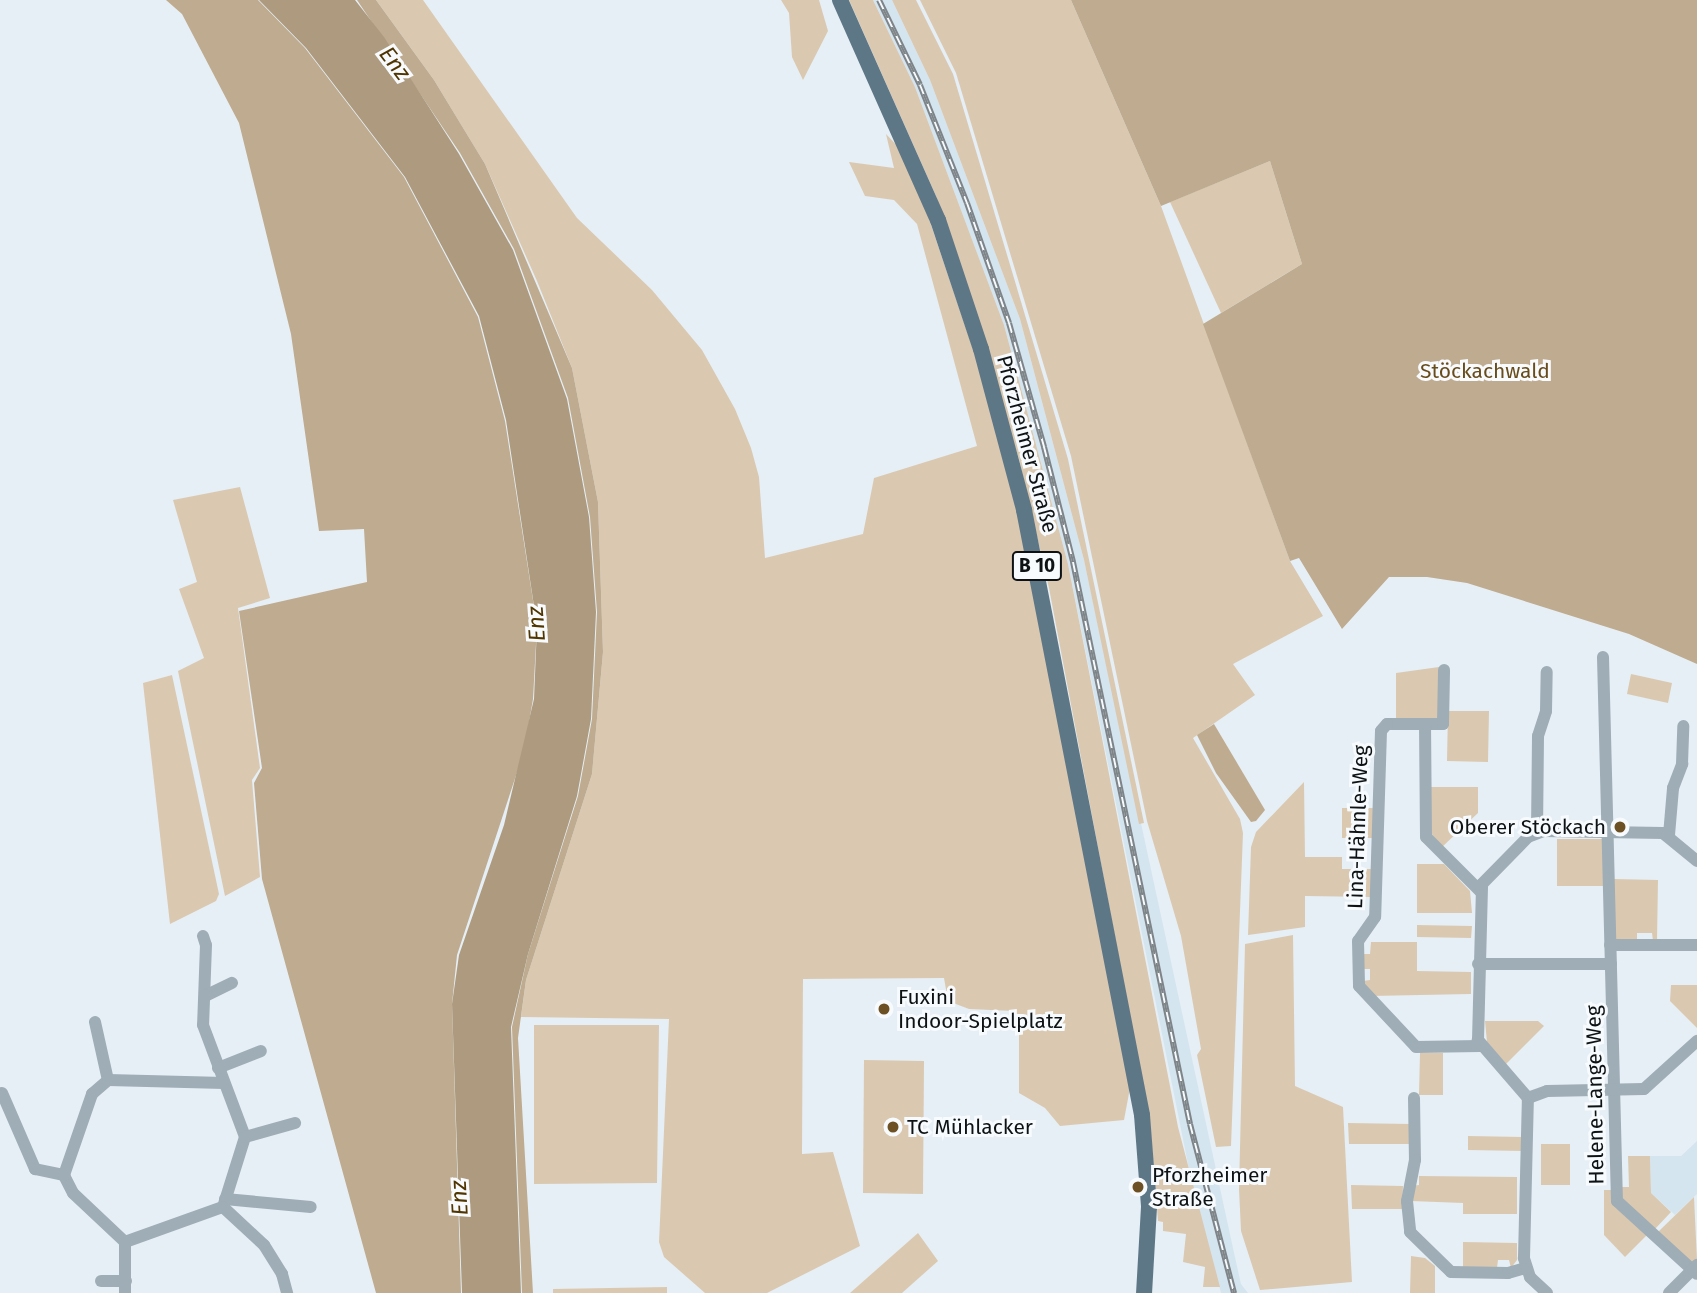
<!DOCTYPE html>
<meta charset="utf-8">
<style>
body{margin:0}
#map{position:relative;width:1697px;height:1293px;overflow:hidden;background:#e6eff5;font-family:"Fira Sans",sans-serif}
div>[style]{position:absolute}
.built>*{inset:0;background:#d5e5f0}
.green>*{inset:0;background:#dac9b0}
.forest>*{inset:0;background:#bfab8f}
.water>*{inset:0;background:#ae9b7f}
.minor>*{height:12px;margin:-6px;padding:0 6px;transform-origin:6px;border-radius:6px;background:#9fadb6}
.major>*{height:16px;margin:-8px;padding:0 8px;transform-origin:8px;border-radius:8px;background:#5e7787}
.rail>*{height:6px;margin-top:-3px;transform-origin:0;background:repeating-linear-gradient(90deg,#f8fbfe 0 10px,#7e8488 0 20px);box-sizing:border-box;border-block:2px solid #7e8488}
.dots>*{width:19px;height:19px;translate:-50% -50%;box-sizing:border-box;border:4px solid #f8fbfe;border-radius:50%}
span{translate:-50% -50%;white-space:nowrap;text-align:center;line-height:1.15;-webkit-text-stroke:6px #f8fbfe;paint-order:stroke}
.shield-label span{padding:2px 5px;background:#f8fbfe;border:2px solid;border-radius:5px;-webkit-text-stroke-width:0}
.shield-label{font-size:19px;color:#0f1214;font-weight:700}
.park-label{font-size:21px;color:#694c1b}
.street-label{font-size:21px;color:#0f1214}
.poi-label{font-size:21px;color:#0f1214}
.right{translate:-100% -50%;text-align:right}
.left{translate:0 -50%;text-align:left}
.water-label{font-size:23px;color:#513500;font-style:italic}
</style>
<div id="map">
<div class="built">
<div style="clip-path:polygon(873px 0,892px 0,930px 80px,1020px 319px,1084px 560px,1233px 1248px,1241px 1284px,1248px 1293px,1221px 1293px,1192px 1184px,1068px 564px,1004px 325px,915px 87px)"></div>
<div style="clip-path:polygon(1697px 1141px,1697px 1194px,1675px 1215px,1651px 1193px,1650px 1156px,1681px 1156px)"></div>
</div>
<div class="green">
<div style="clip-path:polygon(376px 0,423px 0,577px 218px,652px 290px,702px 350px,735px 409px,751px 448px,759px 477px,765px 558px,863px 534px,874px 478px,977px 446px,917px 224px,894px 200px,865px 196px,849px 162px,894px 168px,886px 134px,904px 153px,923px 201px,980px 370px,1018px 513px,1124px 1048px,1130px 1088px,1124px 1120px,1060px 1126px,1045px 1108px,1019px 1093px,1019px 1026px,1013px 1011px,969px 1009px,948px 1001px,944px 978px,803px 979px,802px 1154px,833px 1152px,860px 1246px,767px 1293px,705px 1293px,664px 1257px,659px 1242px,669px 1019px,521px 1017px,526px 980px,592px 774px,603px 652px,598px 502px,572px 368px,537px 281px,485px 164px,434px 80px)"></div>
<div style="clip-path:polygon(781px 0,819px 0,828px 31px,803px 80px,792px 57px,789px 13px)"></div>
<div style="clip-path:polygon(849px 0,873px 0,915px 87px,1004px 325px,1068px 564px,1178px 1127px,1220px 1287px,1203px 1287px,1205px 1267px,1183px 1262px,1186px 1234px,1163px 1231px,1163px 1222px,1158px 1221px,1150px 1123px,1049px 588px,1019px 459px,936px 196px)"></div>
<div style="clip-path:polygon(892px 0,916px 0,953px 74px,1068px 459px,1144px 823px,1139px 824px,1084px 560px,1020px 319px,930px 80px)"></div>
<div style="clip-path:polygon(920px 0,1071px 0,1161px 206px,1290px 561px,1323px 616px,1233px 664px,1255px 695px,1193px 738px,1240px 819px,1243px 833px,1231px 1146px,1216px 1147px,1197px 1055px,1201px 1049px,1181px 936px,1147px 821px,1071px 456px,956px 73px)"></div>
<div style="clip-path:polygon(1270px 161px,1302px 264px,1221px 313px,1170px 202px)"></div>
<div style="clip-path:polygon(240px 487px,270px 598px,238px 608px,260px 768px,252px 780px,260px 877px,225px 896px,178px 671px,204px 658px,179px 589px,197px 582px,173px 500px)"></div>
<div style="clip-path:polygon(1439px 667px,1439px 720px,1396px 720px,1396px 673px)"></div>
<div style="clip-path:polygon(1631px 674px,1672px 683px,1668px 703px,1627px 694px)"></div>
<div style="clip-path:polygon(172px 675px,219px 894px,216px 901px,170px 924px,143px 683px)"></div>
<div style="clip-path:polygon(1448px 711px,1489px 711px,1488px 762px,1447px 761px)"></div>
<div style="clip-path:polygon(1304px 782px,1305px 857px,1342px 857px,1342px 869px,1371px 869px,1371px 897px,1305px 896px,1305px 927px,1248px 935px,1251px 847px,1256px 832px)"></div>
<div style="clip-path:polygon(1430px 787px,1478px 787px,1478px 813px,1441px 848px,1430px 831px)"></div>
<div style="clip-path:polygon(1342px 808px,1375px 808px,1375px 838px,1342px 838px)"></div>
<div style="clip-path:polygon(1557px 839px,1603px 839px,1604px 886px,1557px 886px)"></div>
<div style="clip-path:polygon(1417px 864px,1444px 864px,1470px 891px,1472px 913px,1417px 913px)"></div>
<div style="clip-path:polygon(1614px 879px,1658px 880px,1657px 941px,1653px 941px,1652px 933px,1637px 933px,1637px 941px,1615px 940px)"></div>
<div style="clip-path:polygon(1417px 925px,1472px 926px,1471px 938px,1417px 937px)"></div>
<div style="clip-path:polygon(1293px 935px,1295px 1086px,1343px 1107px,1352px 1282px,1260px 1290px,1241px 1231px,1239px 1189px,1245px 944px)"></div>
<div style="clip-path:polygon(1371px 942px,1417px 942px,1417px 971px,1471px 972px,1471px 994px,1370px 996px,1363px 981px,1370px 980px,1370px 969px,1363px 969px,1363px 954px,1370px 954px)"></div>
<div style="clip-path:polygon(1671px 985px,1697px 985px,1697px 1028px,1670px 1001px)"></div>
<div style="clip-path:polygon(1485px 1021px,1538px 1021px,1544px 1026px,1506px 1064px,1487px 1042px)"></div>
<div style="clip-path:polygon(534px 1025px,659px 1025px,657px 1183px,534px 1184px)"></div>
<div style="clip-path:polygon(1420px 1053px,1443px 1053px,1443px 1095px,1419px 1095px)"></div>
<div style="clip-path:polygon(864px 1060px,924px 1061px,923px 1194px,863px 1193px)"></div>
<div style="clip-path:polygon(1348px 1123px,1411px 1124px,1411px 1144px,1349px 1144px)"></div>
<div style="clip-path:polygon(1468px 1136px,1523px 1137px,1523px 1151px,1468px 1150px)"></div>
<div style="clip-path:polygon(1541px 1144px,1570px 1144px,1570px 1185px,1541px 1185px)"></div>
<div style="clip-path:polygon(1628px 1156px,1650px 1156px,1651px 1193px,1671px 1212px,1655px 1229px,1621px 1198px,1621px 1187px,1629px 1187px)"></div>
<div style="clip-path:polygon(1419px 1176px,1517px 1177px,1517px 1214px,1463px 1214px,1463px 1203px,1411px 1201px,1411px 1186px,1419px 1185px)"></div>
<div style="clip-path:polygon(1351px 1185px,1403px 1186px,1402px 1209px,1352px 1209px)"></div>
<div style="clip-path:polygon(1604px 1190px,1612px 1190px,1647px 1235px,1625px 1257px,1604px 1235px)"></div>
<div style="clip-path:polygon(1694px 1197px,1697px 1260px,1693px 1264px,1658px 1232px)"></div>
<div style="clip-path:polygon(918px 1233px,938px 1261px,902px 1293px,850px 1293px)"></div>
<div style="clip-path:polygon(1463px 1242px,1517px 1243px,1517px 1260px,1511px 1268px,1509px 1260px,1498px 1260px,1497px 1268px,1463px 1268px)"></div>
<div style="clip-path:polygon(1411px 1256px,1425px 1258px,1435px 1266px,1435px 1293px,1410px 1293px)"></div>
<div style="clip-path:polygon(667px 1287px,667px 1293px,553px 1293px,553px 1289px)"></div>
</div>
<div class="forest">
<div style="clip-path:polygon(166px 0,258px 0,305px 48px,404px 177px,478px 317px,505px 421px,537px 626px,533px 699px,524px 751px,457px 955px,452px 1004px,461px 1293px,376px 1293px,262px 879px,254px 783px,262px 768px,239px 611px,367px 582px,364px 529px,319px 531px,291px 334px,239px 123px,182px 14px)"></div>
<div style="clip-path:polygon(357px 0,376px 0,434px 80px,485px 164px,572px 368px,598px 502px,603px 652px,592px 774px,526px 980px,518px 1038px,533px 1293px,522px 1293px,512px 1027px,528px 954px,578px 796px,592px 719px,597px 612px,590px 517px,568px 398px,514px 249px,460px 153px)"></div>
<div style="clip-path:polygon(1071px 0,1697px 0,1697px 664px,1629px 634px,1467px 583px,1427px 577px,1389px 577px,1342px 629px,1299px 558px,1290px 561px,1203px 324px,1302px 264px,1270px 161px,1161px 206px)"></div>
<div style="clip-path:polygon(1214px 724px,1265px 810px,1256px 821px,1251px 822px,1216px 773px,1197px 735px)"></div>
</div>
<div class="water">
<div style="clip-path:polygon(259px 0,355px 0,384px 37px,459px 154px,513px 250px,567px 399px,589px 517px,596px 612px,591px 719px,577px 796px,528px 954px,511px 1027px,521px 1293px,462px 1293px,452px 1004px,459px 955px,504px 825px,534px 699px,537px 626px,506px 420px,479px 316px,405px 177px,306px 48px)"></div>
</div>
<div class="minor">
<div style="left:1603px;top:657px;width:544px;rotate:88.53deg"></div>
<div style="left:1617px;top:1201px;width:108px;rotate:42.4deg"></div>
<div style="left:1425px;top:724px;width:18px"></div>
<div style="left:1443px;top:724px;width:54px;rotate:-88.9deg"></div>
<div style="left:1537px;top:832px;width:96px;rotate:-89.4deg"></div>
<div style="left:1538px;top:736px;width:26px;rotate:-72deg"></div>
<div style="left:1546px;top:711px;width:39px;rotate:-89deg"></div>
<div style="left:1669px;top:835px;width:47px;rotate:-85.1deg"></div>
<div style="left:1673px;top:788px;width:26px;rotate:-69deg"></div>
<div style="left:1682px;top:764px;width:38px;rotate:-88deg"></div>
<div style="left:1480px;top:891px;width:76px;rotate:-135deg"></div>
<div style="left:1426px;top:837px;width:113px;rotate:-90.5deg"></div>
<div style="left:1425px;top:724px;width:38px;rotate:180deg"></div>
<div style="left:1387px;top:724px;width:9px;rotate:131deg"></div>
<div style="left:1381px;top:731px;width:186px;rotate:91.8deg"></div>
<div style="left:1375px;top:917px;width:29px;rotate:125deg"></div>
<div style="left:1358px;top:941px;width:45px;rotate:88.7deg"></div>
<div style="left:1359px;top:986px;width:83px;rotate:46.9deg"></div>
<div style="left:1416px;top:1047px;width:64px;rotate:-0.9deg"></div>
<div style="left:203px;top:936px;width:9px;rotate:72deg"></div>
<div style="left:206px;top:945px;width:80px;rotate:92.1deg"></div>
<div style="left:203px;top:1025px;width:120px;rotate:69.4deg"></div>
<div style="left:245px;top:1137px;width:73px;rotate:107.4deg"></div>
<div style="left:223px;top:1207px;width:56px;rotate:42.8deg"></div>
<div style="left:264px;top:1245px;width:34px;rotate:58deg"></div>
<div style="left:282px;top:1274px;width:20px;rotate:75deg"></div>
<div style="left:1610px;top:945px;width:87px"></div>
<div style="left:1478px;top:964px;width:133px"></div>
<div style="left:205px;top:996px;width:30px;rotate:-26deg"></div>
<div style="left:95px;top:1022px;width:59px;rotate:77.4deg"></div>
<div style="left:218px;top:1068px;width:46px;rotate:-21.6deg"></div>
<div style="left:2px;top:1093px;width:83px;rotate:66.5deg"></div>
<div style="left:35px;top:1169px;width:30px;rotate:12deg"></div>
<div style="left:1414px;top:1098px;width:62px;rotate:89.1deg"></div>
<div style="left:1415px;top:1160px;width:42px;rotate:101deg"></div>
<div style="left:1407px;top:1201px;width:31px;rotate:84deg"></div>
<div style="left:1410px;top:1232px;width:57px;rotate:44.3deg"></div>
<div style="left:1451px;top:1272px;width:57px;rotate:1deg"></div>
<div style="left:1508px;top:1273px;width:19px;rotate:-16deg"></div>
<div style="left:1528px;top:1098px;width:20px;rotate:-20deg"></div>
<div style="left:1547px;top:1091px;width:97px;rotate:-1.2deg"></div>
<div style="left:1644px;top:1089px;width:72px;rotate:-42.2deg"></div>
<div style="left:245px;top:1137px;width:52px;rotate:-15.6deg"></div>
<div style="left:225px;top:1199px;width:86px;rotate:5.3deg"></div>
<div style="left:125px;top:1242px;width:104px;rotate:-19.7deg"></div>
<div style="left:101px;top:1281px;width:25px"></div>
<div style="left:125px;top:1293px;width:51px;rotate:-90deg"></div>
<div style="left:125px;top:1242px;width:71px;rotate:-136.7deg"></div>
<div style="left:73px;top:1193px;width:20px;rotate:-117deg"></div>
<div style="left:64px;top:1175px;width:86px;rotate:-70.9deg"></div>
<div style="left:92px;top:1094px;width:21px;rotate:-41deg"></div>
<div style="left:108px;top:1080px;width:116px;rotate:1.5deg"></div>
<div style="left:1547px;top:1293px;width:23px;rotate:-137deg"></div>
<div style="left:1530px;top:1277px;width:20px;rotate:-108deg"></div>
<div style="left:1524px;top:1258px;width:160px;rotate:-88.6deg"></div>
<div style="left:1528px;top:1098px;width:77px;rotate:-130.8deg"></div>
<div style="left:1478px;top:1040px;width:156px;rotate:-88.5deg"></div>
<div style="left:1482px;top:884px;width:66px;rotate:-45.6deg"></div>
<div style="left:1528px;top:837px;width:17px;rotate:-21deg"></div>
<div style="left:1544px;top:831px;width:119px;rotate:1deg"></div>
<div style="left:1663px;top:833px;width:44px;rotate:39.5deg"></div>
<div style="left:1669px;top:1293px;width:40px;rotate:-45deg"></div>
</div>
<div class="major">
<div style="left:840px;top:0;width:241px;rotate:66deg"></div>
<div style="left:938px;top:220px;width:136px;rotate:71.6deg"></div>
<div style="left:981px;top:349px;width:167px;rotate:75deg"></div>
<div style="left:1024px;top:510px;width:616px;rotate:78.96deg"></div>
<div style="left:1142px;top:1115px;width:92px;rotate:85.6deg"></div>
<div style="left:1149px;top:1207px;width:86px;rotate:93.3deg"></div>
</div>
<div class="rail">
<div style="left:879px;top:0;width:94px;rotate:64.2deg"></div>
<div style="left:920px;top:85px;width:127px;rotate:68.3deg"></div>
<div style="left:967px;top:203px;width:127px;rotate:70.7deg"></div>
<div style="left:1009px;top:323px;width:129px;rotate:74.2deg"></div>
<div style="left:1044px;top:447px;width:119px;rotate:75.8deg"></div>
<div style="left:1073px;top:562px;width:574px;rotate:78.24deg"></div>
<div style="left:1190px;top:1124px;width:175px;rotate:75.4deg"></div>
</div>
<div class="dots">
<div style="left:1620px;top:827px;background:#6d5124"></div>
<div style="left:884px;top:1009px;background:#6d5124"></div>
<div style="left:893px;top:1127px;background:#6d5124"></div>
<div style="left:1138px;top:1187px;background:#6d5124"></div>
</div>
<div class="shield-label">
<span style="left:1037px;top:566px">B 10</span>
</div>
<div class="park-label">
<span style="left:1485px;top:371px">Stöckachwald</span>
</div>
<div class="street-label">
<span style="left:1027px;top:444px;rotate:75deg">Pforzheimer Straße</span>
<span style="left:1358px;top:827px;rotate:-88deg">Lina-Hähnle-Weg</span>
<span style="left:1595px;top:1095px;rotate:-91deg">Helene-Lange-Weg</span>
</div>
<div class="poi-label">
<span class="right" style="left:1606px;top:827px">Oberer Stöckach</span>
<span class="left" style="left:898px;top:1009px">Fuxini<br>Indoor-Spielplatz</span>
<span class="left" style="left:907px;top:1127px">TC Mühlacker</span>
<span class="left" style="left:1152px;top:1187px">Pforzheimer<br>Straße</span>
</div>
<div class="water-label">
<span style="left:395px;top:63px;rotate:53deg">Enz</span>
<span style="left:536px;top:624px;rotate:-94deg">Enz</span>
<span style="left:459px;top:1198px;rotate:-93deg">Enz</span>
</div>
</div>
